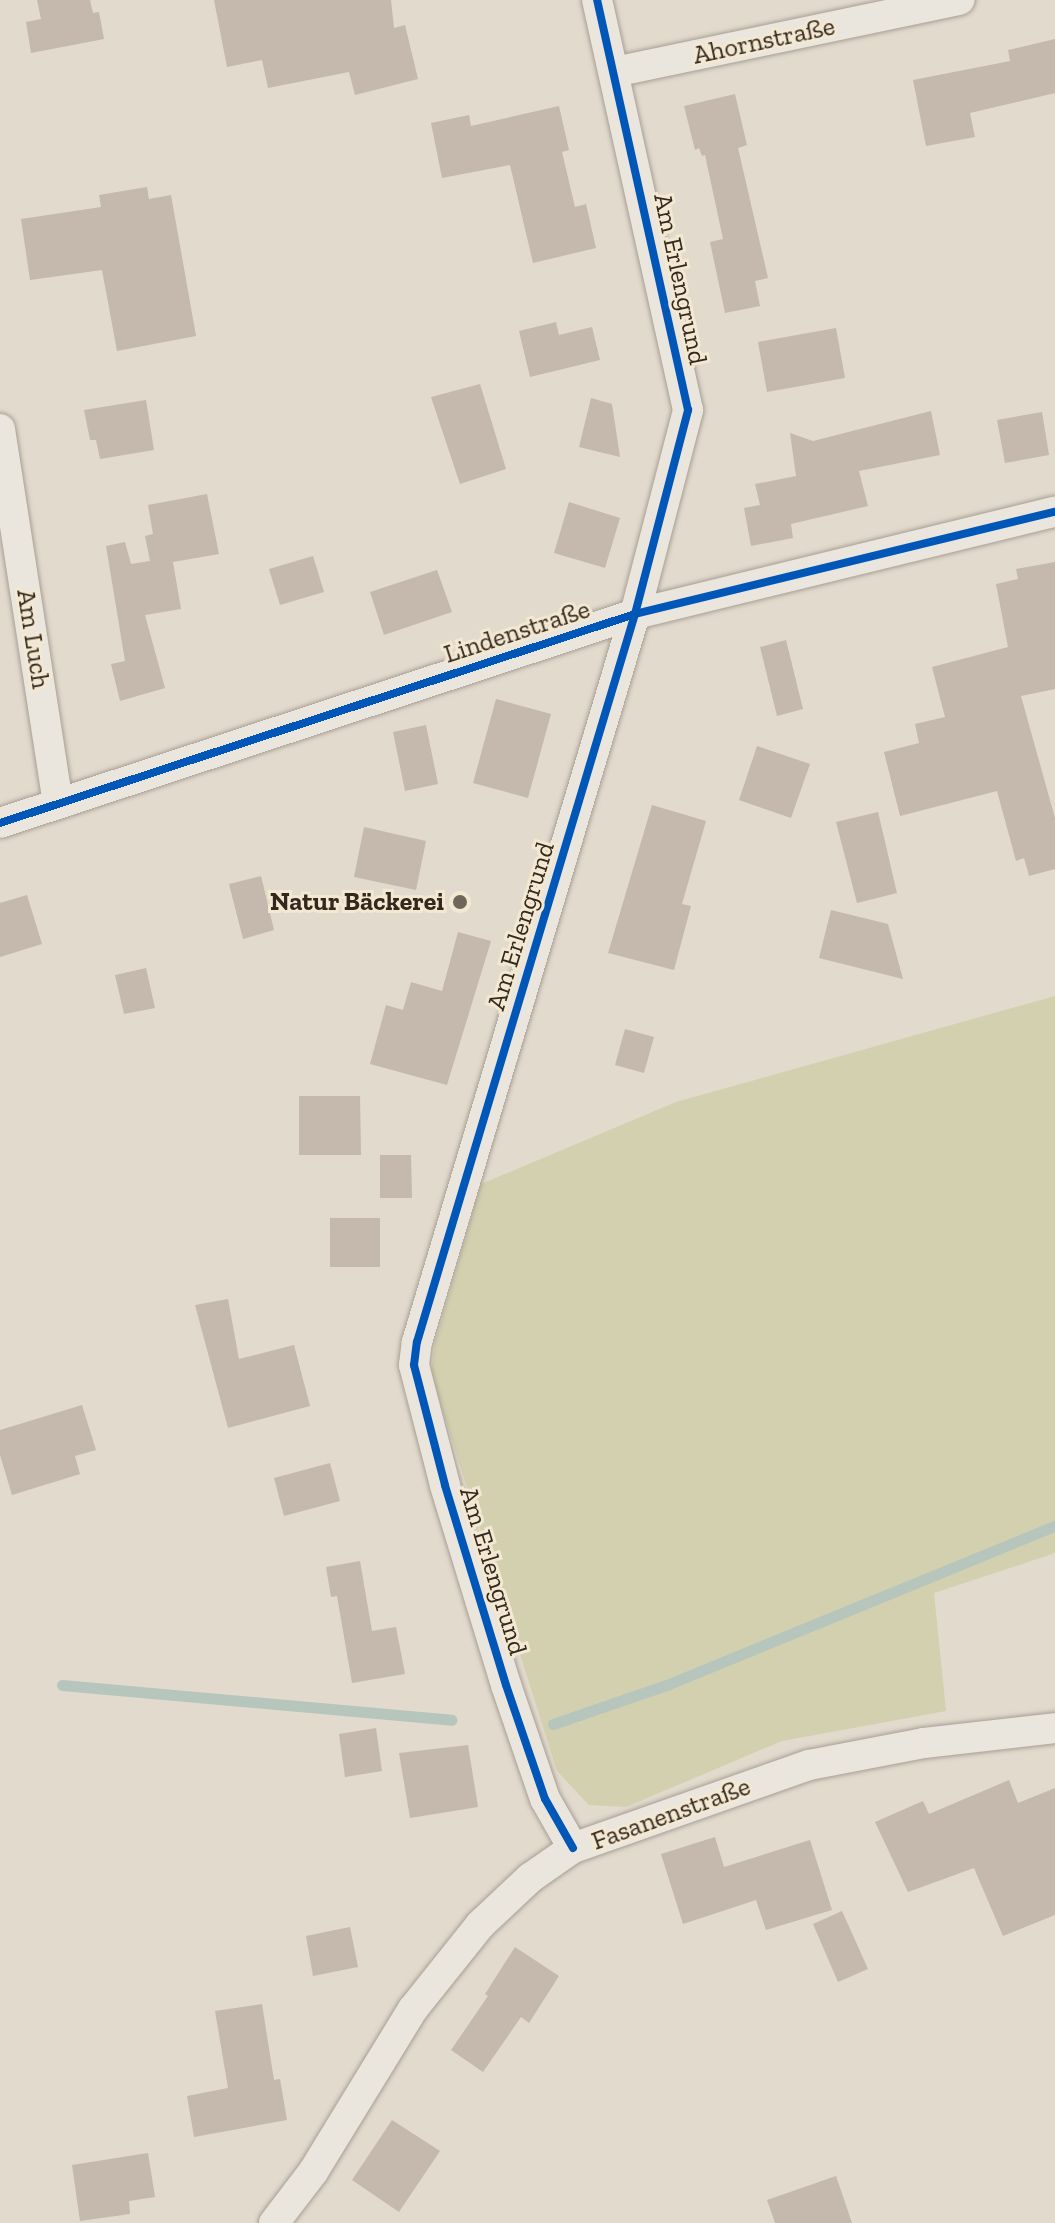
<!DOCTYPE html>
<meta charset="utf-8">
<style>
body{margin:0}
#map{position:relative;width:1055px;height:2223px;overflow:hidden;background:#e2dacc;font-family:"Zilla Slab",serif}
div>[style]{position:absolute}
.green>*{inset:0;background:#d2d0af}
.stream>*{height:11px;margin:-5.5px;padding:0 5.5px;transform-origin:5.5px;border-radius:5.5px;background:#b7c6bc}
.building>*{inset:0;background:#c5b8ad}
.roads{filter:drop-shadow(0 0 2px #a79f95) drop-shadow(0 0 2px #a79f95)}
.street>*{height:30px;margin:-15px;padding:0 15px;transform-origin:15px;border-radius:15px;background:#eae5dd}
.cycleway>*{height:8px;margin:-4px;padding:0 4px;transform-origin:4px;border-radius:4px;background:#0057b8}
.dots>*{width:22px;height:22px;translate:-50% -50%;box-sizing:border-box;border:4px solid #f3e8d2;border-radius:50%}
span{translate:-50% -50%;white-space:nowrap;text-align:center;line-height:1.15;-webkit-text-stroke:6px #f3e8d2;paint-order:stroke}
.street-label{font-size:26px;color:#34281e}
.poi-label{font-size:26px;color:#34281e;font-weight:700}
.right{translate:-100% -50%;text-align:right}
</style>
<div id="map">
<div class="green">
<div style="clip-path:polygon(1055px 996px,1055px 1553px,934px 1593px,946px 1711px,782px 1741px,626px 1807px,589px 1805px,557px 1771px,431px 1374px,435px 1343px,481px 1184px,676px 1102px)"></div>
</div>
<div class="stream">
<div style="left:62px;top:1685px;width:391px;rotate:5.1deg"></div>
<div style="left:553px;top:1724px;width:123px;rotate:-19deg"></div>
<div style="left:669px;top:1684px;width:417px;rotate:-22.3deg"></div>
</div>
<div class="building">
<div style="clip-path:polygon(37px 0,90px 0,93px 13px,99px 12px,104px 39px,31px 53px,26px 22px,41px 19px)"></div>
<div style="clip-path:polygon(214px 0,391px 0,394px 28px,405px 25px,418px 79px,355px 95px,349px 72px,268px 88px,262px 60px,227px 67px)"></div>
<div style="clip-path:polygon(1055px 39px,1055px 93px,970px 113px,975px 137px,926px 146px,913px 80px,1010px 61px,1008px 50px)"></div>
<div style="clip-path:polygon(735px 94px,747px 145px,738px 148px,768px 278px,755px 281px,760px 306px,725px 313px,710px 242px,723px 239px,705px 155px,702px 156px,699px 148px,695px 150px,684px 106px)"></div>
<div style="clip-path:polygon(559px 106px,569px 150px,562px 152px,575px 207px,586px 204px,596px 248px,533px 263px,510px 165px,442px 178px,431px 123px,469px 115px,471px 126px)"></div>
<div style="clip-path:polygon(147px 187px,149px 199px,171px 195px,196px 336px,117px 351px,102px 270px,30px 280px,21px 219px,101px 207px,99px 195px)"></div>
<div style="clip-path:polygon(556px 322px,559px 335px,592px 327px,600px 360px,530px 377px,519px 331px)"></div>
<div style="clip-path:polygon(836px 328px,845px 378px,767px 392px,758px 342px)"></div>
<div style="clip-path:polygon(480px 384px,506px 469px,460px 484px,431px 397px)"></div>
<div style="clip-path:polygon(591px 398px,612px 404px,620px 457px,579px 447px)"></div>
<div style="clip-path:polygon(146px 400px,154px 450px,100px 459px,96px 440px,90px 440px,84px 410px)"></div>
<div style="clip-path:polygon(931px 411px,940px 455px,859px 471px,868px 506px,791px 524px,793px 538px,751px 546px,744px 508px,760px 505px,755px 484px,796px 476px,790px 433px,813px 441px)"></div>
<div style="clip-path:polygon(1042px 412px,1049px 455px,1005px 463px,997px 420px)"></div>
<div style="clip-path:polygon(207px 494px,219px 554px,173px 562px,181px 609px,145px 615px,165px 688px,120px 701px,111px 664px,125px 661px,106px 546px,125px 542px,131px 564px,150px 561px,145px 536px,153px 534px,148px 505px)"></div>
<div style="clip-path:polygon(569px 502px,620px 518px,605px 568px,554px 553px)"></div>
<div style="clip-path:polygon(313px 556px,324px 592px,280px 605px,269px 569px)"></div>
<div style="clip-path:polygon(1055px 562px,1055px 689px,1021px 696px,1055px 818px,1055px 869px,1029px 876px,1024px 858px,1016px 861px,997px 791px,900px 816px,884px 752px,919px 743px,915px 724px,945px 717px,932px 667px,1008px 647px,996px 584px,1018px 579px,1016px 569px)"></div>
<div style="clip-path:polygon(437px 570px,452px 612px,384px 635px,370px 592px)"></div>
<div style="clip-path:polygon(786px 640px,803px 709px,777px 716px,760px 647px)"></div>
<div style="clip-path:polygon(496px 699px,551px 714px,528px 798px,473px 783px)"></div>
<div style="clip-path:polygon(426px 725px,438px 784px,405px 791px,393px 732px)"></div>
<div style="clip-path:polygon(757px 746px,810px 764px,791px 818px,739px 800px)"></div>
<div style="clip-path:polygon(652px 805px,706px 821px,682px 904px,691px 906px,674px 970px,608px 953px)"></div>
<div style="clip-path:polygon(878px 812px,897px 893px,857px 903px,836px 822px)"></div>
<div style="clip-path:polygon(364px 827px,426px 841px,416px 890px,354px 877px)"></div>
<div style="clip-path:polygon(261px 876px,274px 930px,243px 939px,229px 884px)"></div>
<div style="clip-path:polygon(27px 895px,42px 944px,0 957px,0 903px)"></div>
<div style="clip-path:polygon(831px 910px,888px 924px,903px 979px,819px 958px)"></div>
<div style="clip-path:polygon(458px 932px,491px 941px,447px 1085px,370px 1064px,386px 1005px,403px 1010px,411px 982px,442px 991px)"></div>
<div style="clip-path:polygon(146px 968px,155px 1008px,124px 1014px,115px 975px)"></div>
<div style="clip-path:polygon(625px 1029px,654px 1037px,644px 1073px,615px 1065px)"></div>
<div style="clip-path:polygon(299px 1096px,360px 1096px,361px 1155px,299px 1155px)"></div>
<div style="clip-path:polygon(380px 1155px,411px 1155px,412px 1198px,380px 1198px)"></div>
<div style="clip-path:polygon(330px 1218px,380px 1218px,380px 1267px,330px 1267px)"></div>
<div style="clip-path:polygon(228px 1299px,239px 1359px,294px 1345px,310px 1406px,228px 1428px,195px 1305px)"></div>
<div style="clip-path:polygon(82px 1405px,96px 1450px,75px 1456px,80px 1474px,12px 1495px,0 1455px,0 1430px)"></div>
<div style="clip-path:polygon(330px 1463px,340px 1501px,284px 1516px,274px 1478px)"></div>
<div style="clip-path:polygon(360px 1561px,372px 1631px,396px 1627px,405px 1674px,352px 1683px,337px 1596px,331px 1597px,326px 1567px)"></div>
<div style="clip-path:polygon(376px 1728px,382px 1771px,345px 1777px,339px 1734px)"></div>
<div style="clip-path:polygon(468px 1745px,478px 1807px,410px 1818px,399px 1753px)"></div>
<div style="clip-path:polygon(1009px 1780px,1018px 1803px,1055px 1788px,1055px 1915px,1003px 1936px,974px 1868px,908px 1892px,875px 1822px,923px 1801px,929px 1814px)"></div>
<div style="clip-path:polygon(715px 1837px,724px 1867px,810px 1840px,832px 1910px,766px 1930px,756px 1900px,683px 1924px,661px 1854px)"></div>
<div style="clip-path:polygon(842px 1911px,868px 1969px,838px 1982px,813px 1924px)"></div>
<div style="clip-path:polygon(350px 1927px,358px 1967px,313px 1976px,306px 1936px)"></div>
<div style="clip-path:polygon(515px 1947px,559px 1976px,529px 2023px,521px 2017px,483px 2072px,451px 2050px,488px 1996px,485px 1994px)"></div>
<div style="clip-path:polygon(262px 2004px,274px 2080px,280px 2079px,287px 2120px,194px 2137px,187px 2096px,228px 2088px,215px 2011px)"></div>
<div style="clip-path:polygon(392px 2120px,440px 2151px,399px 2212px,352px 2180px)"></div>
<div style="clip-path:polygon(148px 2153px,155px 2197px,129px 2201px,130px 2214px,80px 2221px,72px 2165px)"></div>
<div style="clip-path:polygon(836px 2176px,852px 2223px,775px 2223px,767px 2200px)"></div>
</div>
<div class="roads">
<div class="street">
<div style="left:614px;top:72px;width:353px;rotate:-11.8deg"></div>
<div style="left:0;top:429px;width:378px;rotate:81.2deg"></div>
<div style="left:0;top:823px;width:669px;rotate:-18.22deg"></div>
<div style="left:635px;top:614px;width:432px;rotate:-13.7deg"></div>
<div style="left:573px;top:1848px;width:56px;rotate:-119.7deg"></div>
<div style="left:545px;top:1799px;width:120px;rotate:-108.9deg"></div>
<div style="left:506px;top:1685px;width:209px;rotate:-107deg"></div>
<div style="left:445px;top:1485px;width:124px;rotate:-104.5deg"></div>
<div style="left:414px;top:1365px;width:23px;rotate:-83deg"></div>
<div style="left:417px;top:1342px;width:760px;rotate:-73.33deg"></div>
<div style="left:635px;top:614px;width:211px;rotate:-75.4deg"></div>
<div style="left:688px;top:410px;width:420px;rotate:-102.5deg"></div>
<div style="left:274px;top:2223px;width:64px;rotate:-52.6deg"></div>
<div style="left:313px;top:2172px;width:191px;rotate:-58.5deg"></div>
<div style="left:413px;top:2009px;width:107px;rotate:-51.4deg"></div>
<div style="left:480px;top:1925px;width:69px;rotate:-43.2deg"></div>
<div style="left:530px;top:1878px;width:52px;rotate:-34.9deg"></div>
<div style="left:573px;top:1848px;width:250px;rotate:-19.4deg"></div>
<div style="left:809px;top:1765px;width:117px;rotate:-10.8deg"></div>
<div style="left:924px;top:1743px;width:132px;rotate:-6.5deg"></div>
</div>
</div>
<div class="cycleway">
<div style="left:0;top:823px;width:669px;rotate:-18.22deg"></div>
<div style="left:635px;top:614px;width:432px;rotate:-13.7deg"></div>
<div style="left:573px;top:1848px;width:56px;rotate:-119.7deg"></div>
<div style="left:545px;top:1799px;width:120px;rotate:-108.9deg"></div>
<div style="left:506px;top:1685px;width:209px;rotate:-107deg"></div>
<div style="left:445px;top:1485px;width:124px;rotate:-104.5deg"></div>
<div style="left:414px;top:1365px;width:23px;rotate:-83deg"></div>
<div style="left:417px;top:1342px;width:760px;rotate:-73.33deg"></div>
<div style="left:635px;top:614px;width:211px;rotate:-75.4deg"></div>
<div style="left:688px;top:410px;width:420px;rotate:-102.5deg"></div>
</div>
<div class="dots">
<div style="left:460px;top:902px;background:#71665b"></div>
</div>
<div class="street-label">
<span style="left:764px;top:41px;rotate:-12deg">Ahornstraße</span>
<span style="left:680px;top:279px;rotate:78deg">Am Erlengrund</span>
<span style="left:517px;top:632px;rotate:-18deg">Lindenstraße</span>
<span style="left:33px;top:639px;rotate:81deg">Am Luch</span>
<span style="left:521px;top:926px;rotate:-73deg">Am Erlengrund</span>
<span style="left:493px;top:1571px;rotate:73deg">Am Erlengrund</span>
<span style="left:671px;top:1814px;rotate:-20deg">Fasanenstraße</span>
</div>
<div class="poi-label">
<span class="right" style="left:444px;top:902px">Natur Bäckerei</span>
</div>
</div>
